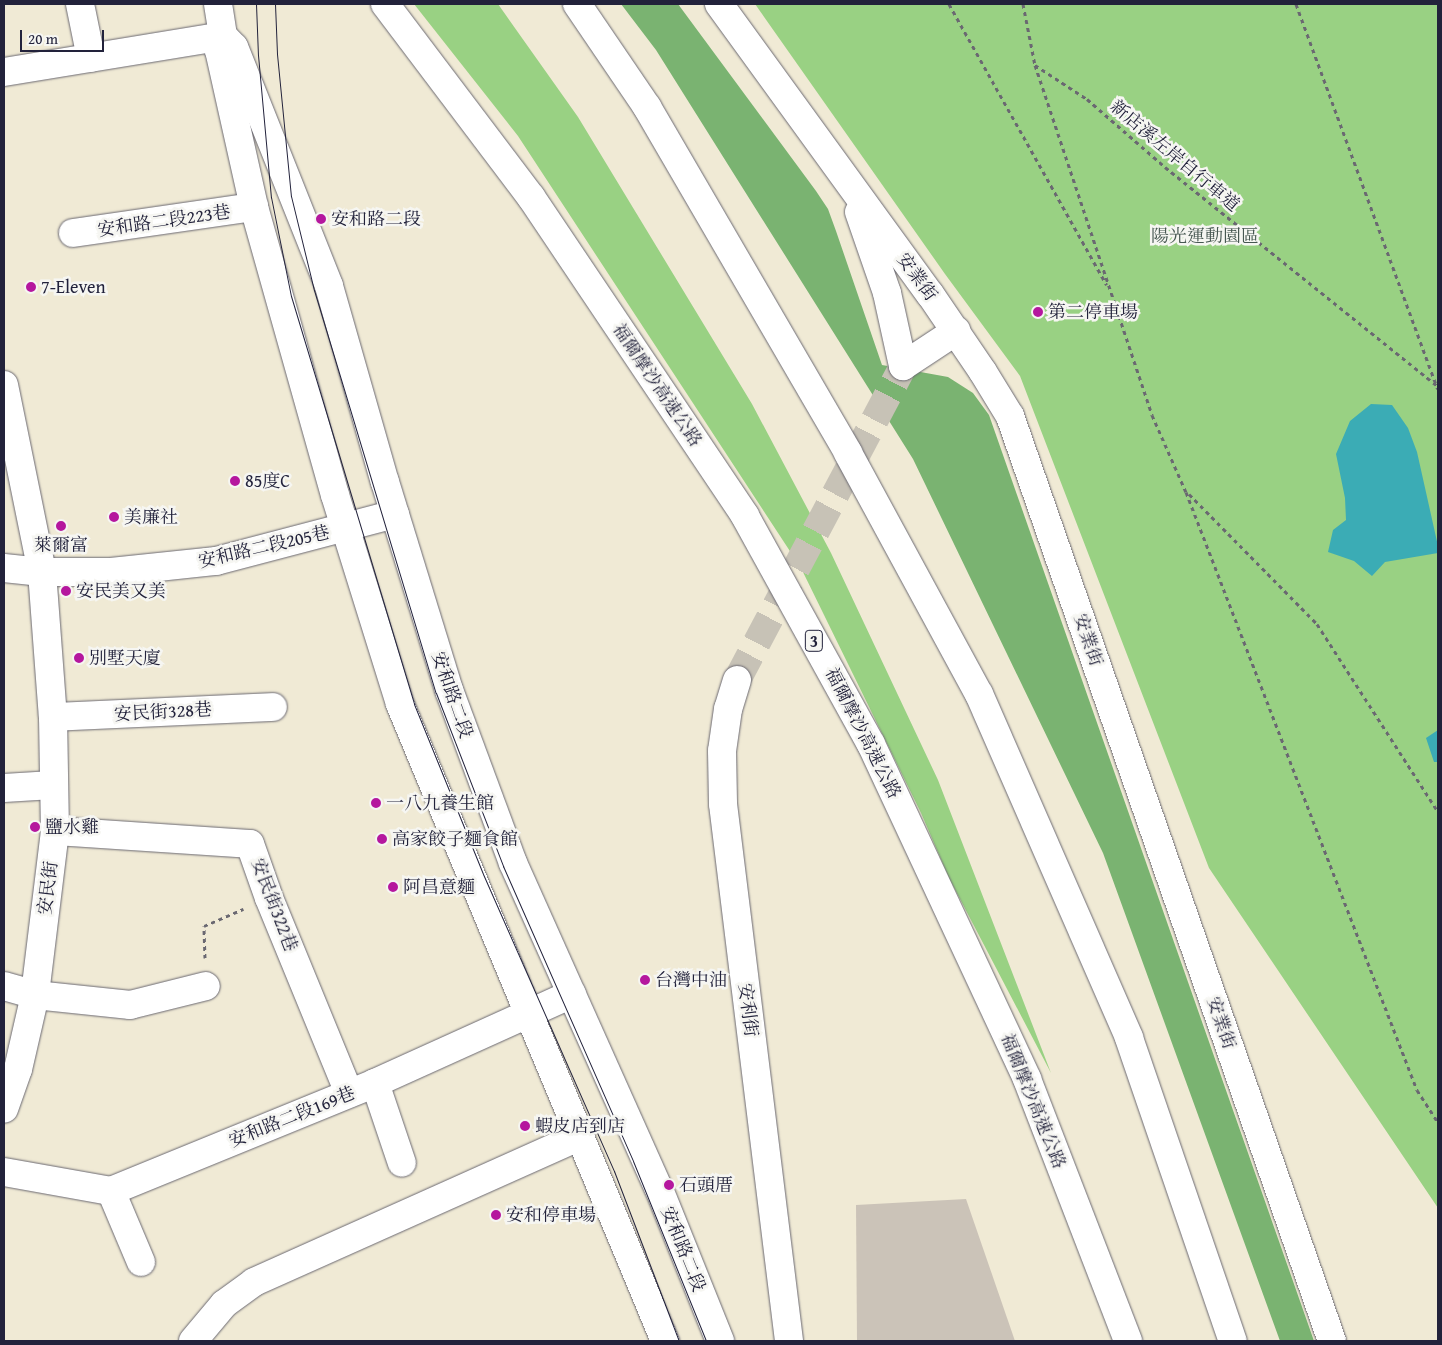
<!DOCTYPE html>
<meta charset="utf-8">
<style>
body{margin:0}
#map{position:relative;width:1442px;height:1345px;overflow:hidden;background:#f0ead5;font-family:"Gentium Book Plus","Noto Serif TC",serif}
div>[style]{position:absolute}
.industrial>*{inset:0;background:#cbc3b8}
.green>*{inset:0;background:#99d183}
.forest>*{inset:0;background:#7ab371}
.water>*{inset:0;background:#3bacb5}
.minor-tunnel>*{height:28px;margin-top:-14px;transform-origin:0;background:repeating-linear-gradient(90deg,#c7c2b6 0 28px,transparent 0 42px)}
.path>*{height:3px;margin-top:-1.5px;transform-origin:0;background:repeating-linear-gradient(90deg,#6a6871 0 4px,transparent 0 8px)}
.roads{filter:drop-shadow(0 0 1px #6a6871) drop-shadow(0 0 1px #6a6871)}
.minor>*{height:28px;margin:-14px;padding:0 14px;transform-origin:14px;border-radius:14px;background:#fff}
.major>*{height:28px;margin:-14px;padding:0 14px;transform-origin:14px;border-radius:14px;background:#fff}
.highway>*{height:28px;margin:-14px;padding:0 14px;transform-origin:14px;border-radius:14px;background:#fff}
.tram>*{height:1px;margin:-0.5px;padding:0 0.5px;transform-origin:0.5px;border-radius:0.5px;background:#22223b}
.dots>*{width:14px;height:14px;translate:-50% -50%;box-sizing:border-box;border:2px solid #f6f6f2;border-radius:50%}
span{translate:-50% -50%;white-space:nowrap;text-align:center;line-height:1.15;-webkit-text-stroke:5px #f6f6f2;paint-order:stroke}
.shield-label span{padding:1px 4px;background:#f6f6f2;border:1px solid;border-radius:4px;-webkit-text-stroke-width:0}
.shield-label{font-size:16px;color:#22223b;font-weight:700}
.street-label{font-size:18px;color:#22223b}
.poi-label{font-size:18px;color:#22223b}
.left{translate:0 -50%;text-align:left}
.park-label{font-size:18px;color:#465751}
.frame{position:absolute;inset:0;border:5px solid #22223b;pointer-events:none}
.scale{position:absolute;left:20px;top:30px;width:84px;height:22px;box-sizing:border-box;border:2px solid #22223b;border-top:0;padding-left:6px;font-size:15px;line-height:18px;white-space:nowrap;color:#22223b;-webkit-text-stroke:4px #f6f6f2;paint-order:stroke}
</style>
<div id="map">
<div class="industrial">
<div style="clip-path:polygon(966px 1199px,1015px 1341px,857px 1341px,856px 1205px)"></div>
</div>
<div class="green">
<div style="clip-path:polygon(414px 4px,498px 4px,578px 117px,752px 404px,831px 553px,938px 780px,1051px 1073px,949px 878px,921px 813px,801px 568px,518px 136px)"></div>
<div style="clip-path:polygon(755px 4px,1438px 4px,1438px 1208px,1209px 868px,1020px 376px,945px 274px)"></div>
</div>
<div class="forest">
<div style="clip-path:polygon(621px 4px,678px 4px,816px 191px,828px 209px,836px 231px,882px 365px,948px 377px,973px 393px,989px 415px,1314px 1341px,1280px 1341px,1103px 853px,913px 459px,656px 50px)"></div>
</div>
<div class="water">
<div style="clip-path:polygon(1371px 404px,1392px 405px,1408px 428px,1417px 452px,1438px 546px,1438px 553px,1385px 562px,1372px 576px,1354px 561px,1328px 552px,1333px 530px,1346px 520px,1345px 498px,1336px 454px,1350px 421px)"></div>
<div style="clip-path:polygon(1438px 730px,1438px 762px,1434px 762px,1426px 738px)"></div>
</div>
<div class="minor-tunnel">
<div style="left:737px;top:680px;width:355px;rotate:-62.1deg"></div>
</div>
<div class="path">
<div style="left:949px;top:4px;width:322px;rotate:60.7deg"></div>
<div style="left:1023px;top:4px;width:62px;rotate:78.9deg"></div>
<div style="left:1035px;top:65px;width:369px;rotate:71.5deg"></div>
<div style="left:1152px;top:415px;width:84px;rotate:66.2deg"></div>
<div style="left:1186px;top:492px;width:641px;rotate:68.88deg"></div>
<div style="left:1417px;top:1090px;width:38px;rotate:57deg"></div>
<div style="left:1296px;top:4px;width:410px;rotate:69.8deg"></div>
<div style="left:1035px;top:65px;width:62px;rotate:33.2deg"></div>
<div style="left:1087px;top:99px;width:103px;rotate:41.1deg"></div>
<div style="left:1165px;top:167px;width:349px;rotate:38.8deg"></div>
<div style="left:1189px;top:494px;width:182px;rotate:45.4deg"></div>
<div style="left:1317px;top:624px;width:224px;rotate:57.2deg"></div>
<div style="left:205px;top:958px;width:32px;rotate:-92deg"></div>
<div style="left:204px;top:926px;width:43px;rotate:-23.6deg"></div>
</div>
<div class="roads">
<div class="minor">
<div style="left:80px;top:4px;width:55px;rotate:78.5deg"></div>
<div style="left:719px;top:4px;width:359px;rotate:54deg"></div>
<div style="left:930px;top:294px;width:94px;rotate:55.8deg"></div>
<div style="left:983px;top:372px;width:52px;rotate:58.5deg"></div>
<div style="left:1010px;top:416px;width:979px;rotate:70.81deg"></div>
<div style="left:4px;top:72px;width:222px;rotate:-9.3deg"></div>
<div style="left:859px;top:212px;width:86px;rotate:70.9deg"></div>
<div style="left:887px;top:293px;width:75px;rotate:77.6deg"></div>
<div style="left:903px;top:366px;width:64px;rotate:-33.4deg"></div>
<div style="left:73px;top:233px;width:183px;rotate:-8.2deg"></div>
<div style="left:4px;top:385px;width:191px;rotate:78.5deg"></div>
<div style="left:42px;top:572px;width:145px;rotate:85.7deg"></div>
<div style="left:53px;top:717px;width:114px;rotate:89deg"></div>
<div style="left:55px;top:831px;width:165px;rotate:97deg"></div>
<div style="left:35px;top:995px;width:76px;rotate:102.9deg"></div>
<div style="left:18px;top:1069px;width:42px;rotate:109.3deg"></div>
<div style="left:4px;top:568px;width:38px;rotate:6deg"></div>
<div style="left:42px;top:572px;width:69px"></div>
<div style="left:111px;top:572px;width:106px;rotate:-6deg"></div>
<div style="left:216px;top:561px;width:185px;rotate:-14.7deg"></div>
<div style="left:737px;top:680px;width:30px;rotate:107deg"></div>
<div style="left:728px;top:709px;width:42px;rotate:98.1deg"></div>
<div style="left:722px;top:751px;width:53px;rotate:88.9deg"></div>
<div style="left:723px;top:804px;width:541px;rotate:82.99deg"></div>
<div style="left:53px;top:717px;width:220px;rotate:-2.6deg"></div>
<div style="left:4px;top:788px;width:49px;rotate:-3.5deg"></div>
<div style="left:55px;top:831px;width:195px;rotate:3.8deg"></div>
<div style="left:250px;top:844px;width:57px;rotate:70.6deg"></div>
<div style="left:269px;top:898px;width:211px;rotate:67.7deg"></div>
<div style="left:4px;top:986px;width:32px;rotate:16deg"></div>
<div style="left:35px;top:995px;width:96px;rotate:6deg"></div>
<div style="left:130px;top:1005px;width:78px;rotate:-14deg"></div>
<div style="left:375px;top:1083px;width:84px;rotate:71.4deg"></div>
<div style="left:4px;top:1172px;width:109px;rotate:10.1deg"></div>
<div style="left:111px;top:1191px;width:285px;rotate:-22.2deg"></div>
<div style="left:375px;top:1083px;width:216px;rotate:-24.3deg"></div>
<div style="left:111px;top:1191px;width:77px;rotate:67.1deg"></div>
<div style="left:193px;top:1341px;width:48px;rotate:-50deg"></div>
<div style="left:224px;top:1304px;width:37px;rotate:-36deg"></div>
<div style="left:254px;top:1282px;width:358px;rotate:-24.1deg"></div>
</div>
<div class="major">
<div style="left:218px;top:4px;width:32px;rotate:81deg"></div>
<div style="left:223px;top:36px;width:15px;rotate:106deg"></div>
<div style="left:219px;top:50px;width:161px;rotate:77.4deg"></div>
<div style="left:254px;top:207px;width:299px;rotate:74.3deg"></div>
<div style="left:335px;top:495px;width:219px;rotate:72.7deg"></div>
<div style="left:400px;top:704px;width:690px;rotate:67.41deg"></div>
<div style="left:226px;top:39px;width:11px;rotate:45deg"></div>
<div style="left:234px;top:47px;width:257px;rotate:68.3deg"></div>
<div style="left:329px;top:286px;width:204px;rotate:74.1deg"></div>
<div style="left:385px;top:482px;width:218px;rotate:72.9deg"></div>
<div style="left:449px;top:690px;width:184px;rotate:69.7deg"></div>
<div style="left:513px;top:863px;width:357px;rotate:65.9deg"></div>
<div style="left:659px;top:1189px;width:164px;rotate:68.1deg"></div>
</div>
<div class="highway">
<div style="left:385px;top:4px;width:242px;rotate:52.9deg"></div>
<div style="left:531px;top:197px;width:384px;rotate:56.1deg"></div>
<div style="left:745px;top:516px;width:260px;rotate:61.1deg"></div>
<div style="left:871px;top:744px;width:370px;rotate:65deg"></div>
<div style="left:1027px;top:1079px;width:281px;rotate:68.9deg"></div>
<div style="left:577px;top:4px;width:125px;rotate:55.8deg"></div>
<div style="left:647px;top:107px;width:400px;rotate:59.8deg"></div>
<div style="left:848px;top:453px;width:274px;rotate:61.5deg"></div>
<div style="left:979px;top:694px;width:375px;rotate:66.4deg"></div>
<div style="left:1129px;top:1038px;width:320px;rotate:71.1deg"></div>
</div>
</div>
<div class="tram">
<div style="left:256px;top:4px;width:51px;rotate:87.8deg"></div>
<div style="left:258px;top:55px;width:143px;rotate:84.8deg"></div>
<div style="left:271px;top:197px;width:101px;rotate:78.6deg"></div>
<div style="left:291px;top:296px;width:426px;rotate:73.2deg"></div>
<div style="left:414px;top:704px;width:183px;rotate:67.9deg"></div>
<div style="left:483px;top:874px;width:325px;rotate:66.2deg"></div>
<div style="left:614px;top:1171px;width:182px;rotate:69.1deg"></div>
<div style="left:275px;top:4px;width:50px;rotate:87.7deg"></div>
<div style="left:277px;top:54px;width:143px;rotate:84.4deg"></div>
<div style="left:291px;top:196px;width:97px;rotate:76.3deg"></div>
<div style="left:314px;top:290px;width:421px;rotate:73.2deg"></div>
<div style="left:436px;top:693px;width:186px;rotate:68.8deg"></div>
<div style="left:503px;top:866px;width:322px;rotate:66.2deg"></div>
<div style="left:633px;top:1161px;width:194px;rotate:67.9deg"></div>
</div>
<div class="dots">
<div style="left:321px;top:219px;background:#b5179e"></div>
<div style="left:31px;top:287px;background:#b5179e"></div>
<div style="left:1038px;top:312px;background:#b5179e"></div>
<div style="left:235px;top:481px;background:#b5179e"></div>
<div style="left:114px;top:517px;background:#b5179e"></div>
<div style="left:61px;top:526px;background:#b5179e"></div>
<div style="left:66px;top:591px;background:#b5179e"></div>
<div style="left:79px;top:658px;background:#b5179e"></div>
<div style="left:376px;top:803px;background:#b5179e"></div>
<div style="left:35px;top:827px;background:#b5179e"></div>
<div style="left:382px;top:839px;background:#b5179e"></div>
<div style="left:393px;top:887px;background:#b5179e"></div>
<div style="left:645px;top:980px;background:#b5179e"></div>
<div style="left:525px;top:1126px;background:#b5179e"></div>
<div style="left:669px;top:1185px;background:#b5179e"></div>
<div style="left:496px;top:1215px;background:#b5179e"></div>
</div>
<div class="shield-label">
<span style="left:814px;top:641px">3</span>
</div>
<div class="street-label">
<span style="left:1175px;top:156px;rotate:40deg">新店溪左岸自行車道</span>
<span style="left:164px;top:221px;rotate:-8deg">安和路二段223巷</span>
<span style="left:917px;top:277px;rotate:54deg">安業街</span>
<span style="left:657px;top:385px;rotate:56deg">福爾摩沙高速公路</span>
<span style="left:264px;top:547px;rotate:-13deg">安和路二段205巷</span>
<span style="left:1088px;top:640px;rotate:71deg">安業街</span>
<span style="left:452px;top:695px;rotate:71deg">安和路二段</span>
<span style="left:163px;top:712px;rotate:-3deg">安民街328巷</span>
<span style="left:863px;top:733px;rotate:63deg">福爾摩沙高速公路</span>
<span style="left:48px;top:888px;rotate:-83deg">安民街</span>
<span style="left:274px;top:905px;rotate:69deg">安民街322巷</span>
<span style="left:748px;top:1010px;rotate:83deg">安利街</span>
<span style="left:1221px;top:1023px;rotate:71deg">安業街</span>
<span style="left:1033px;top:1101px;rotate:68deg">福爾摩沙高速公路</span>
<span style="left:292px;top:1117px;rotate:-22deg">安和路二段169巷</span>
<span style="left:683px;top:1249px;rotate:68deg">安和路二段</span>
</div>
<div class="poi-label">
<span class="left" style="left:331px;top:219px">安和路二段</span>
<span class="left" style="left:41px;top:287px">7-Eleven</span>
<span class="left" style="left:1048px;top:312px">第二停車場</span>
<span class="left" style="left:245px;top:481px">85度C</span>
<span class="left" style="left:124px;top:517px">美廉社</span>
<span style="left:61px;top:545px">萊爾富</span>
<span class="left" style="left:76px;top:591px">安民美又美</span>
<span class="left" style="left:89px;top:658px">別墅天廈</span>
<span class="left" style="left:386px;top:803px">一八九養生館</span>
<span class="left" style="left:45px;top:827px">鹽水雞</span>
<span class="left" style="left:392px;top:839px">高家餃子麵食館</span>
<span class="left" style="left:403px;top:887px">阿昌意麵</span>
<span class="left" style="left:655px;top:980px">台灣中油</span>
<span class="left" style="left:535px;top:1126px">蝦皮店到店</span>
<span class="left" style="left:679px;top:1185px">石頭厝</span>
<span class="left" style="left:506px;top:1215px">安和停車場</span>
</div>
<div class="park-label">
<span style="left:1205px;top:236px">陽光運動園區</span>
</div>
<div class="frame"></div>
<div class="scale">20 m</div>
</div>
